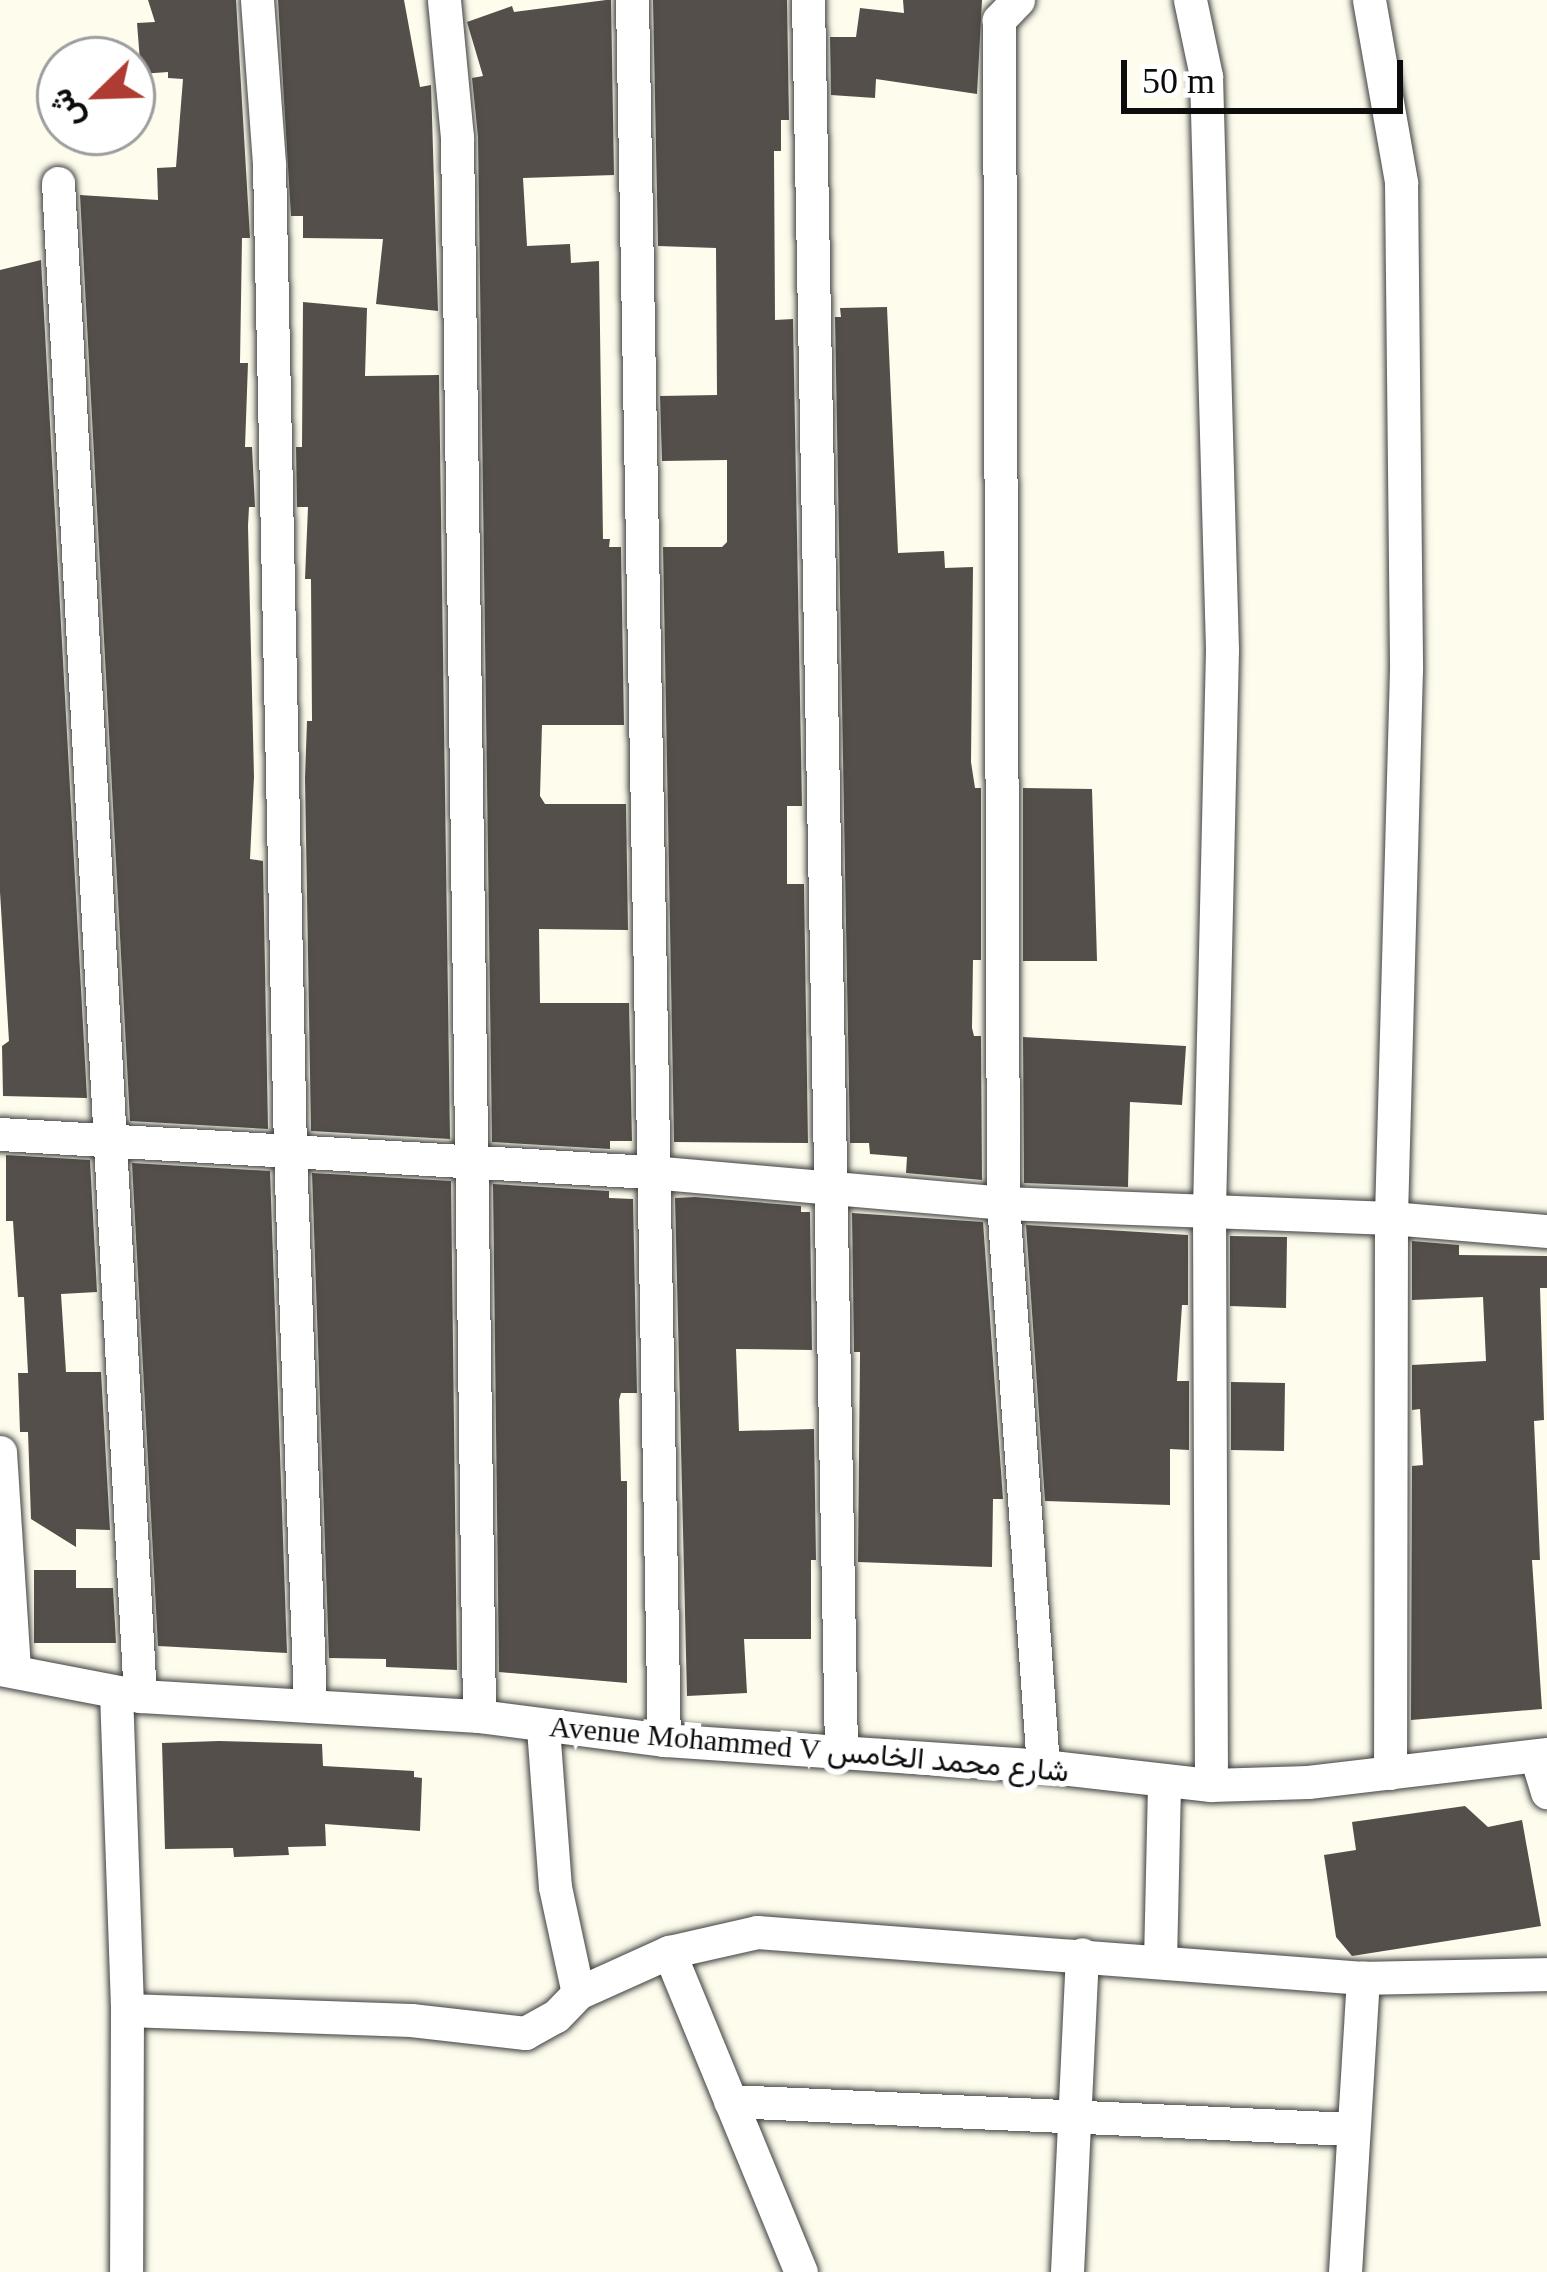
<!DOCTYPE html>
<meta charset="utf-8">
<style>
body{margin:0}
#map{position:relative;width:1547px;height:2272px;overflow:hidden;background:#fdfced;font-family:"Times New Roman",Vazirmatn,serif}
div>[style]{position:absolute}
.building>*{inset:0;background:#544f4a}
.roads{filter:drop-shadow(0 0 3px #3f3f3f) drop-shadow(0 0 3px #3f3f3f)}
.street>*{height:33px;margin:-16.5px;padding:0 16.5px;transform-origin:16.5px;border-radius:16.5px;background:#fff}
span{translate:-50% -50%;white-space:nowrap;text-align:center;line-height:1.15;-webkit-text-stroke:12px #fff;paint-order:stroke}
.street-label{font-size:30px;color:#0c0c0c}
.north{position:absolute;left:36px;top:36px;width:120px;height:120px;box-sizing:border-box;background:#fff;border:3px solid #9e9e9e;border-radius:50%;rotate:247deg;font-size:33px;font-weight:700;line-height:48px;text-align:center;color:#0c0c0c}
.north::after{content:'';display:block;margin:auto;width:42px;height:54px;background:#af3c32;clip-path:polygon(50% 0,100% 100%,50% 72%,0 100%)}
.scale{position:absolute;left:1121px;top:60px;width:282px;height:54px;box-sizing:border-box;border:6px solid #0c0c0c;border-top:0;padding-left:15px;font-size:36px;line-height:42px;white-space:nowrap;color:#0c0c0c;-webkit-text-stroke:9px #fff;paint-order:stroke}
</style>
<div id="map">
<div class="building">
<div style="clip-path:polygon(148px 0,236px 0,250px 238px,242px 238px,240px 363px,248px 363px,245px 447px,252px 447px,255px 507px,249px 507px,248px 526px,254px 777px,250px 859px,263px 861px,268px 1129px,130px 1121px,80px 195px,158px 200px,157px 168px,176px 167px,183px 79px,168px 78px,168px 72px,141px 74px,137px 23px,155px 22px)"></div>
<div style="clip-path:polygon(278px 0,404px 0,420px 87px,431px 85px,438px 311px,376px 304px,383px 239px,303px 238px,303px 216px,291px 216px)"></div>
<div style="clip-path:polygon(606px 0,611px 0,614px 175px,523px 178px,527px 246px,570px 244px,571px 263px,599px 261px,603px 539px,610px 539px,609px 547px,621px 547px,624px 725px,542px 725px,540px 796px,545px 804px,626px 804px,628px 930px,539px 929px,540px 1003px,629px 1003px,632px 1141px,610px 1141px,610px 1149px,492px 1142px,478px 137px,472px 78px,483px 76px,467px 22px,512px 6px,514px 12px)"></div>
<div style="clip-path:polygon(653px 0,787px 0,789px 120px,781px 120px,781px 151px,774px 151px,775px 320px,793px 319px,802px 806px,787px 806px,787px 884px,804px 884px,808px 1143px,674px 1142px,663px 547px,722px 547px,727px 542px,727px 460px,662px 461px,660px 396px,717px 395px,716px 248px,658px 246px)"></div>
<div style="clip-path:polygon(903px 0,982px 0,977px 94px,876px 79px,875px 98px,831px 95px,830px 37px,856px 37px,860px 8px,904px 13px)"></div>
<div style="clip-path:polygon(41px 260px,87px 1098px,3px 1096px,2px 1046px,9px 1041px,0 892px,0 270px)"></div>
<div style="clip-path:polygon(303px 302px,367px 308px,365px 376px,439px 375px,450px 1139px,311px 1131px,305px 778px,307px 721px,312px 721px,311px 579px,305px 579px,308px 507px,297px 507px,296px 447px,302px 447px)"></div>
<div style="clip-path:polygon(887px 307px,898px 553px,944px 551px,945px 568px,973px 567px,971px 762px,975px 788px,981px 788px,981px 960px,973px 960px,972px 1028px,974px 1036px,981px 1036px,982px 1180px,906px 1173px,907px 1157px,870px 1154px,869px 1143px,850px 1143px,835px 317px,841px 317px,840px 308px)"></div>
<div style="clip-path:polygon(1023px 788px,1092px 789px,1097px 961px,1023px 961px)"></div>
<div style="clip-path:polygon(1023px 1037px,1186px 1046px,1182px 1105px,1130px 1102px,1128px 1187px,1024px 1183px)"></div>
<div style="clip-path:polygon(6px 1155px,90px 1160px,97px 1292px,61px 1294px,66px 1372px,101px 1372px,110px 1530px,76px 1529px,76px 1547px,31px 1519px,28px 1432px,20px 1432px,18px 1373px,28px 1373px,24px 1297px,18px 1297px,13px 1221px,6px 1221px)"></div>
<div style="clip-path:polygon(132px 1163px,270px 1171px,287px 1653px,158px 1646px)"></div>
<div style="clip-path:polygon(312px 1173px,451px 1181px,457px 1670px,386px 1667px,386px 1659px,329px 1658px)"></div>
<div style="clip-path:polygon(493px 1184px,609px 1191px,609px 1198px,633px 1199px,637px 1393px,621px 1393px,619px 1400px,621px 1481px,627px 1481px,627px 1683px,499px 1672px)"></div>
<div style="clip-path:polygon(695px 1197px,801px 1206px,801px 1212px,810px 1212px,812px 1350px,736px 1349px,739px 1431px,814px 1429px,816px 1560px,811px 1560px,811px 1639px,744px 1639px,747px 1693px,687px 1696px,675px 1198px)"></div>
<div style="clip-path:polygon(852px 1213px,983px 1222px,1003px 1499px,993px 1499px,992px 1567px,858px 1562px,860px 1352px,854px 1352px)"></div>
<div style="clip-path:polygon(1026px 1225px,1188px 1235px,1188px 1305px,1182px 1305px,1177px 1381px,1189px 1381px,1189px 1450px,1170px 1449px,1170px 1505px,1045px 1501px)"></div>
<div style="clip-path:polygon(1230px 1236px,1287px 1237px,1286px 1308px,1230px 1306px)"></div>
<div style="clip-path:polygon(1412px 1241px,1459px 1245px,1459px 1255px,1547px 1256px,1547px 1288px,1540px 1288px,1544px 1420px,1534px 1421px,1540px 1560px,1532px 1560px,1542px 1709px,1411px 1720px,1412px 1466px,1423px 1465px,1420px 1409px,1412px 1410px,1412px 1365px,1486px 1361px,1483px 1297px,1412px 1300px)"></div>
<div style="clip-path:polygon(1231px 1382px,1285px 1383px,1284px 1451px,1231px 1450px)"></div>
<div style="clip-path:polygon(34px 1570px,76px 1570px,76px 1588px,113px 1588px,116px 1643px,34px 1643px)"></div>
<div style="clip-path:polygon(219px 1741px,322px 1744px,323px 1766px,414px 1771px,414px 1777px,422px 1778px,420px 1831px,325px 1824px,326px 1846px,288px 1847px,289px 1855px,234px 1857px,233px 1848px,165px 1849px,162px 1743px)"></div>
<div style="clip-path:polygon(1465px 1806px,1488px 1827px,1522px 1820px,1541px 1926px,1352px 1956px,1336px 1937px,1324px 1855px,1356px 1850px,1352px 1822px)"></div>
</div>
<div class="roads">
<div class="street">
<div style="left:257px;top:0;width:164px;rotate:85.8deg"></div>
<div style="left:269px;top:164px;width:988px;rotate:88.78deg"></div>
<div style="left:290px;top:1152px;width:554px;rotate:87.93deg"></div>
<div style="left:444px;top:0;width:138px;rotate:84.6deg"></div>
<div style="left:457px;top:137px;width:1579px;rotate:89.2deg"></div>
<div style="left:632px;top:0;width:1740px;rotate:88.95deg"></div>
<div style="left:808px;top:0;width:1754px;rotate:88.92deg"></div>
<div style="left:1018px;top:0;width:28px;rotate:134deg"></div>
<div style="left:999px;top:20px;width:1183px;rotate:89.81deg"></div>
<div style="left:1003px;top:1203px;width:564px;rotate:85.94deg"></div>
<div style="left:1190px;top:0;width:78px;rotate:78.1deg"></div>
<div style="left:1206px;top:76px;width:574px;rotate:88.4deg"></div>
<div style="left:1222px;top:650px;width:560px;rotate:91.33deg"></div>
<div style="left:1209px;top:1210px;width:575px;rotate:89.8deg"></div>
<div style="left:1369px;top:0;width:185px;rotate:80deg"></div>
<div style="left:1401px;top:182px;width:487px;rotate:89.4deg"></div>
<div style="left:1406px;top:669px;width:549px;rotate:91.57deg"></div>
<div style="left:1391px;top:1218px;width:555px;rotate:90.1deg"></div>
<div style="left:58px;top:183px;width:1515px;rotate:86.9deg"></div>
<div style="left:0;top:1134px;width:651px;rotate:3.35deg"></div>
<div style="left:650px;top:1172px;width:354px;rotate:5deg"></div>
<div style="left:1003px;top:1203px;width:388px;rotate:2.2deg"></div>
<div style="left:1391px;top:1218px;width:157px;rotate:4.8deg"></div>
<div style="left:0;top:1452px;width:218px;rotate:86.3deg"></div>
<div style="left:0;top:1669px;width:143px;rotate:10.9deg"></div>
<div style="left:140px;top:1696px;width:340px;rotate:3.4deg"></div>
<div style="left:479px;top:1716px;width:187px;rotate:7.4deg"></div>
<div style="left:664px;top:1740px;width:380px;rotate:3.9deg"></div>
<div style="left:1043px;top:1766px;width:169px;rotate:6.5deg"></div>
<div style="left:1211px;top:1785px;width:97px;rotate:-1.8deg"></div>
<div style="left:1308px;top:1782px;width:241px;rotate:-6.7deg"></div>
<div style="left:116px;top:1692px;width:318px;rotate:88deg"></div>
<div style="left:127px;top:2010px;width:262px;rotate:90.2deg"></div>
<div style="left:543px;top:1728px;width:159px;rotate:85.7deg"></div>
<div style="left:555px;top:1887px;width:108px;rotate:77.8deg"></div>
<div style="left:1536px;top:1756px;width:38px;rotate:73deg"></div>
<div style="left:669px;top:1952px;width:346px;rotate:67.6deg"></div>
<div style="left:1160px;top:1961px;width:181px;rotate:-88.7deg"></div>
<div style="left:127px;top:2010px;width:284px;rotate:2deg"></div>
<div style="left:411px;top:2020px;width:115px;rotate:6.5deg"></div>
<div style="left:525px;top:2033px;width:35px;rotate:-29deg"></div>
<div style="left:556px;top:2016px;width:32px;rotate:-46deg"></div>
<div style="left:578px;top:1993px;width:100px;rotate:-24.3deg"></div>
<div style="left:669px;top:1952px;width:90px;rotate:-12.8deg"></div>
<div style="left:757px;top:1932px;width:608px;rotate:4.34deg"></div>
<div style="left:1363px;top:1978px;width:184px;rotate:-1.2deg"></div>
<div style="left:730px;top:2101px;width:622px;rotate:2.58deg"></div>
<div style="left:1067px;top:2272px;width:318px;rotate:-87.3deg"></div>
<div style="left:1345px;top:2272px;width:295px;rotate:-86.5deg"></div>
</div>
</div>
<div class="street-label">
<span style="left:809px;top:1749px;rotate:5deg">Avenue Mohammed V شارع محمد الخامس</span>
</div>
<div class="north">ش</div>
<div class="scale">50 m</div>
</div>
